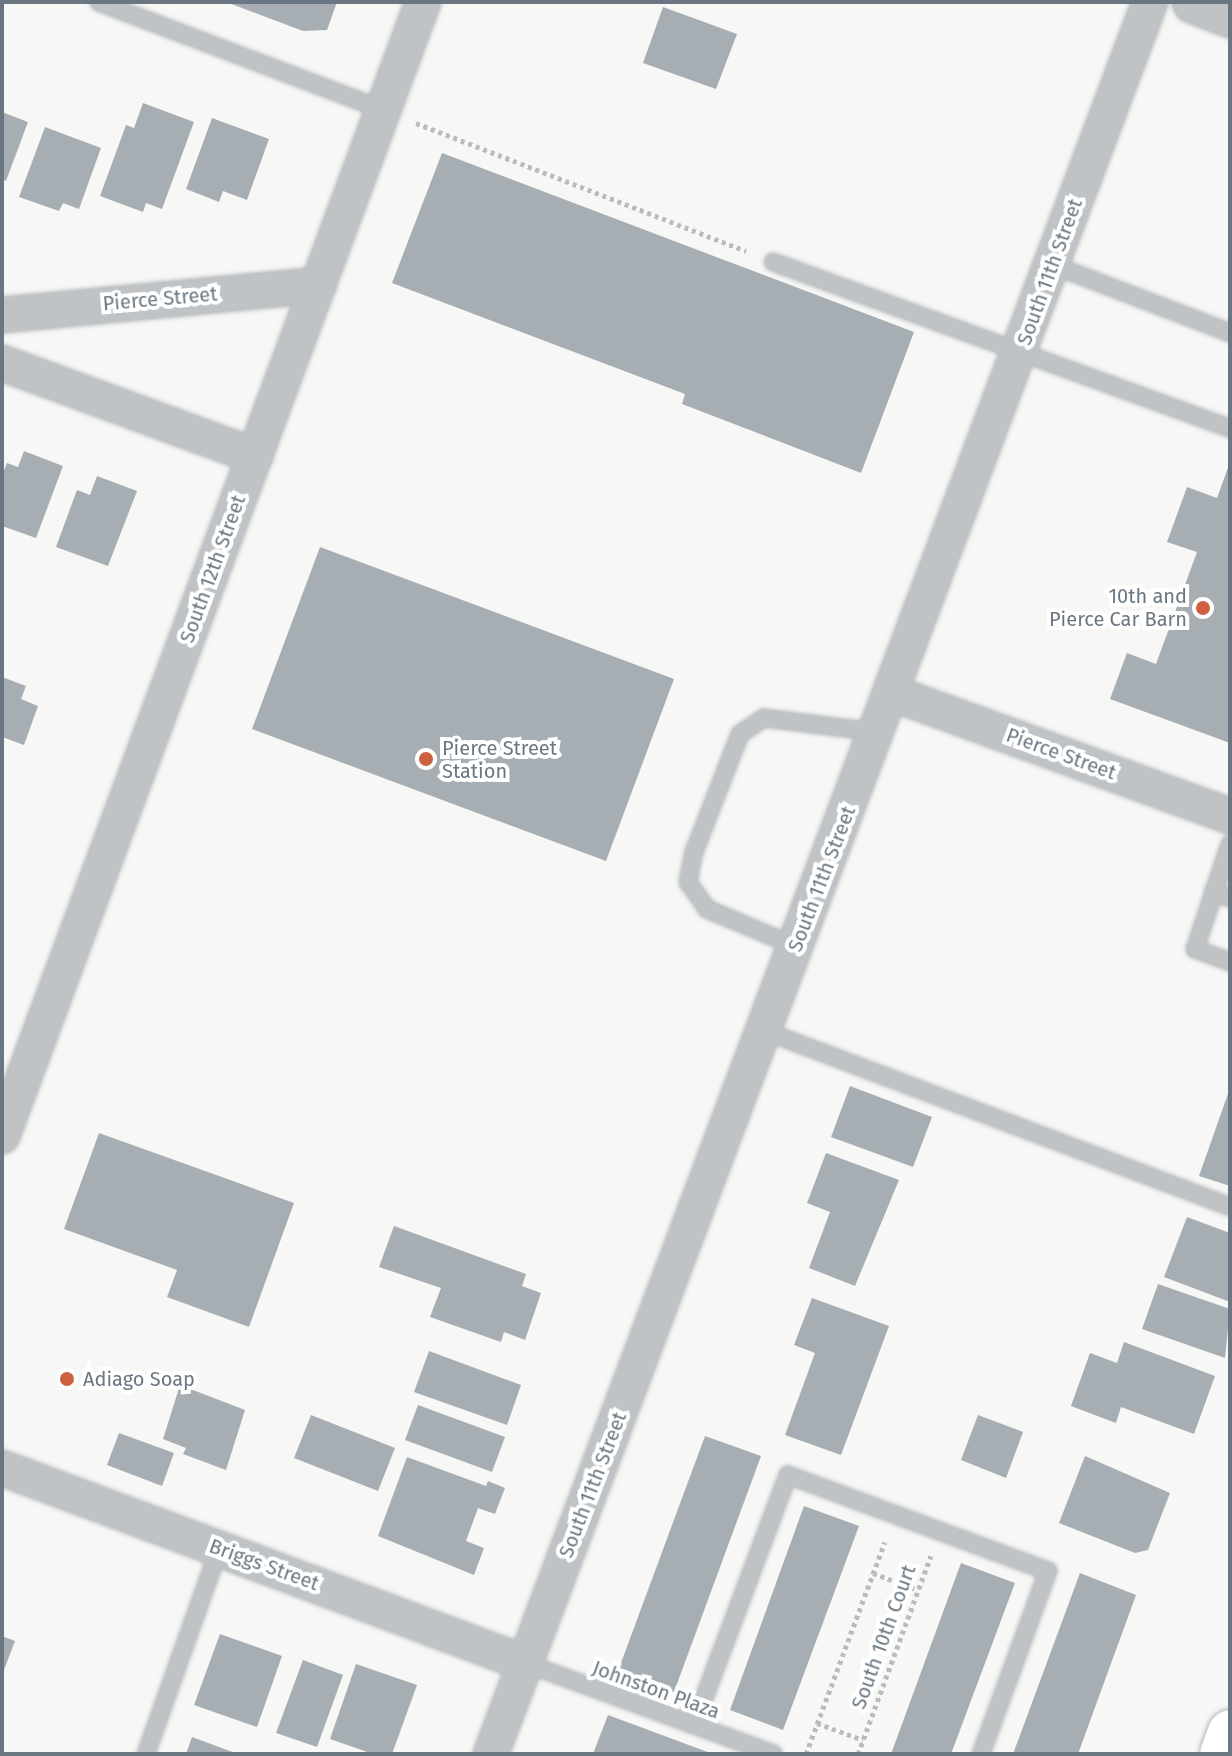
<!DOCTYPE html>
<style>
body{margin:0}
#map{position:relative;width:1232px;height:1756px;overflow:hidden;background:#f7f7f5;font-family:"Fira Sans",sans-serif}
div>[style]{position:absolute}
.building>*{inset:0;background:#a7aeb3}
.path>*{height:5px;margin-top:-2.5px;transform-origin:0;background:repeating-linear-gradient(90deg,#b9bcbe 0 4px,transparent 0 8px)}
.roads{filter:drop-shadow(0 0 2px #b4b8bc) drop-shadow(0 0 2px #b4b8bc)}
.service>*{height:16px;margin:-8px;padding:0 8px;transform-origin:8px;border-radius:8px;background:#bfc3c6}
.minor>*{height:34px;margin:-17px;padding:0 17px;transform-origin:17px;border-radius:17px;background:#bfc3c6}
.tertiary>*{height:42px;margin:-21px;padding:0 21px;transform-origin:21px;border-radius:21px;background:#bfc3c6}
.secondary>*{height:44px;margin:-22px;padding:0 22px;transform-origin:22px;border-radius:22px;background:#fff}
.dots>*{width:22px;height:22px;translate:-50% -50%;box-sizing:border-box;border:4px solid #fff;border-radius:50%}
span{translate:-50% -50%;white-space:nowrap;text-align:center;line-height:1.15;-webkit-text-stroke:8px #fff;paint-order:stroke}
.street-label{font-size:20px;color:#6a7782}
.poi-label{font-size:20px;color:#6a7782}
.right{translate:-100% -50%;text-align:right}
.left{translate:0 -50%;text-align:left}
.frame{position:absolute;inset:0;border:4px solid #6a7782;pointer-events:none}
</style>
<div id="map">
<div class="building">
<div style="clip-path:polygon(226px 2px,337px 2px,327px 30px,303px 31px)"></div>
<div style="clip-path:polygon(663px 7px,737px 34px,716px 89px,643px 63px)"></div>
<div style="clip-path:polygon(143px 103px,194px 122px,162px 209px,146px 203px,143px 212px,100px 196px,126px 125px,134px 128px)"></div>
<div style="clip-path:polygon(2px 112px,28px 122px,6px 181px,2px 179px)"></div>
<div style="clip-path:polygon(212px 118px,269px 139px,247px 200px,223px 191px,219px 202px,186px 189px)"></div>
<div style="clip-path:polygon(45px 127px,101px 148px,79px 209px,63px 203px,59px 211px,19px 197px)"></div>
<div style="clip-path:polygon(442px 153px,914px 332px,861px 473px,682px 404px,685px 394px,392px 283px)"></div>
<div style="clip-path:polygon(24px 451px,63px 466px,36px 538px,2px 526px,2px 475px,7px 463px,18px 467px)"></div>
<div style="clip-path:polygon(1230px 462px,1230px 743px,1110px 699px,1127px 653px,1156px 664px,1197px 552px,1167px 542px,1187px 487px,1217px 498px)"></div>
<div style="clip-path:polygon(97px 476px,137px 491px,108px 566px,56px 547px,77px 490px,90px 495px)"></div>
<div style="clip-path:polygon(320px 547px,674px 679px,606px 861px,252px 729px)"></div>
<div style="clip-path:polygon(2px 677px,26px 686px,21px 699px,38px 706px,24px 745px,2px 737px)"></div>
<div style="clip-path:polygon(850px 1086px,932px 1117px,913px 1167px,831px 1137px)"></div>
<div style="clip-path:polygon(1230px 1088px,1230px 1186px,1199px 1176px)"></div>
<div style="clip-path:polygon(99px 1133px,294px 1203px,249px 1327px,167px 1297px,177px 1270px,64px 1229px)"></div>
<div style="clip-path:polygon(826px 1153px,899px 1180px,855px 1286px,809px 1268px,830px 1212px,807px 1203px)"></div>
<div style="clip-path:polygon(1187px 1217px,1230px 1233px,1230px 1302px,1164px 1277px)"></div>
<div style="clip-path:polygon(394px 1226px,526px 1274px,522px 1286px,541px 1293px,525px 1340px,504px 1332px,501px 1342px,430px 1317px,441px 1288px,379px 1267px)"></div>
<div style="clip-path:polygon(1158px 1284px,1230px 1309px,1225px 1358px,1142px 1329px)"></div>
<div style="clip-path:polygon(812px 1298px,889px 1326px,841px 1455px,785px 1435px,815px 1353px,794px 1345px)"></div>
<div style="clip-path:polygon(1124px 1342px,1215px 1376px,1194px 1434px,1121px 1407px,1116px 1423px,1071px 1406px,1090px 1353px,1117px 1363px)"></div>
<div style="clip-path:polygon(429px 1351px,521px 1385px,507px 1425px,414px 1392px)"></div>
<div style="clip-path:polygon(180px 1385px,245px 1410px,226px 1470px,183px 1454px,186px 1448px,163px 1439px)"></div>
<div style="clip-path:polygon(418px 1405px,505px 1437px,492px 1472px,405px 1440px)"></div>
<div style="clip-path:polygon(311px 1415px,395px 1448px,378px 1491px,294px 1458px)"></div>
<div style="clip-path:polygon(978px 1415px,1023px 1432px,1006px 1478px,961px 1460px)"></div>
<div style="clip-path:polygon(119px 1433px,174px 1453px,162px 1486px,107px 1465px)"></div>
<div style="clip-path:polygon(705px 1436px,761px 1456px,674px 1692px,618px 1671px)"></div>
<div style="clip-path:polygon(1085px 1456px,1170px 1493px,1148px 1550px,1135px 1553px,1059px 1523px)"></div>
<div style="clip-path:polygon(407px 1457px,486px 1486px,488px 1481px,505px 1488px,495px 1514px,478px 1508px,466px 1541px,484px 1548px,474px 1575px,378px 1536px)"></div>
<div style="clip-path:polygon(804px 1506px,859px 1526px,783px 1730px,730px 1710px)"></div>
<div style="clip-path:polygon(961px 1563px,1015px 1583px,951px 1754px,891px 1754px)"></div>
<div style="clip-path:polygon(1080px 1573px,1136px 1595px,1078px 1754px,1013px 1754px)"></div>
<div style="clip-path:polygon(220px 1634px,282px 1656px,257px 1727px,194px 1705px)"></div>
<div style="clip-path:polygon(2px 1636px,15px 1641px,2px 1675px)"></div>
<div style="clip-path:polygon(303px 1660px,343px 1675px,317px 1747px,276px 1733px)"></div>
<div style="clip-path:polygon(356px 1664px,417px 1685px,392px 1754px,373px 1754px,330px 1739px)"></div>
<div style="clip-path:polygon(608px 1715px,713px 1754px,593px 1754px)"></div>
<div style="clip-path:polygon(192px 1737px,238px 1754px,186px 1754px)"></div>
</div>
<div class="path">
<div style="left:416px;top:123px;width:354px;rotate:21.2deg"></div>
<div style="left:873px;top:1573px;width:48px;rotate:20.7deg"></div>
<div style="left:817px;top:1723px;width:49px;rotate:20.3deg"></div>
<div style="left:806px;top:1754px;width:226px;rotate:-69.6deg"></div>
<div style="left:858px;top:1754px;width:211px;rotate:-69.8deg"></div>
</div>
<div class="roads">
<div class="service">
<div style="left:99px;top:2px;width:304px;rotate:20.8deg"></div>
<div style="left:773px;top:262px;width:486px;rotate:20deg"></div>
<div style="left:1053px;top:265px;width:190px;rotate:21deg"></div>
<div style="left:1230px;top:844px;width:111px;rotate:108.4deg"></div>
<div style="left:1195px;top:949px;width:37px;rotate:20deg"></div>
<div style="left:1213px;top:892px;width:18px;rotate:19deg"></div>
<div style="left:797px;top:947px;width:98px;rotate:-157.1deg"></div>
<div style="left:707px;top:909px;width:33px;rotate:-125deg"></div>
<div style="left:688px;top:882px;width:31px;rotate:-79deg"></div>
<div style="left:694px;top:852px;width:127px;rotate:-68.7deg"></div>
<div style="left:740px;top:734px;width:29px;rotate:-34deg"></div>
<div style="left:764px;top:718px;width:114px;rotate:7.1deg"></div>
<div style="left:765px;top:1031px;width:497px;rotate:20.7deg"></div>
<div style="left:525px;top:1663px;width:264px;rotate:20.1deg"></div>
<div style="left:694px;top:1725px;width:267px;rotate:-69.4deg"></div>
<div style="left:788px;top:1475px;width:277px;rotate:20.3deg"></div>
<div style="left:1048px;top:1571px;width:195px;rotate:110.1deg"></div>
<div style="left:146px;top:1754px;width:218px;rotate:-70.4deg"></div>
</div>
<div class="minor">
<div style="left:2px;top:315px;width:318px;rotate:-5.4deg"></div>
<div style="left:2px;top:363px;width:270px;rotate:20.2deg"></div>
<div style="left:892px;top:693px;width:360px;rotate:20deg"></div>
<div style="left:2px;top:1136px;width:1210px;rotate:-69.63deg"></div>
<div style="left:2px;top:1468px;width:558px;rotate:20.45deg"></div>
<div style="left:491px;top:1754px;width:1872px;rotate:-69.39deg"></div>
</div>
<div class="tertiary">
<div style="left:1194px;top:2px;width:39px;rotate:21deg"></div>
</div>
<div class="secondary">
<div style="left:1222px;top:1754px;width:23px;rotate:-70deg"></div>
</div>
</div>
<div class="dots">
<div style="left:1203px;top:608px;background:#cd613f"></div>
<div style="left:426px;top:759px;background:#cd613f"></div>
<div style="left:67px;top:1379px;background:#cd613f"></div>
</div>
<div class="street-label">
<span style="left:1050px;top:272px;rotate:-70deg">South 11th Street</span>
<span style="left:160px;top:299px;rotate:-5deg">Pierce Street</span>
<span style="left:213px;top:569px;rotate:-70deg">South 12th Street</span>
<span style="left:1061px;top:754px;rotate:20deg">Pierce Street</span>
<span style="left:822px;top:879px;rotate:-69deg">South 11th Street</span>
<span style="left:593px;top:1485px;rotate:-69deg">South 11th Street</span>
<span style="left:264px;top:1565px;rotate:20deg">Briggs Street</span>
<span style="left:884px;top:1637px;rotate:-70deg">South 10th Court</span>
<span style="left:656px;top:1690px;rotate:20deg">Johnston Plaza</span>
</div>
<div class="poi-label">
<span class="right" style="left:1187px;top:608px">10th and<br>Pierce Car Barn</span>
<span class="left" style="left:442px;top:760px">Pierce Street<br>Station</span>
<span class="left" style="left:83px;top:1379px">Adiago Soap</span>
</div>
<div class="frame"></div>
</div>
